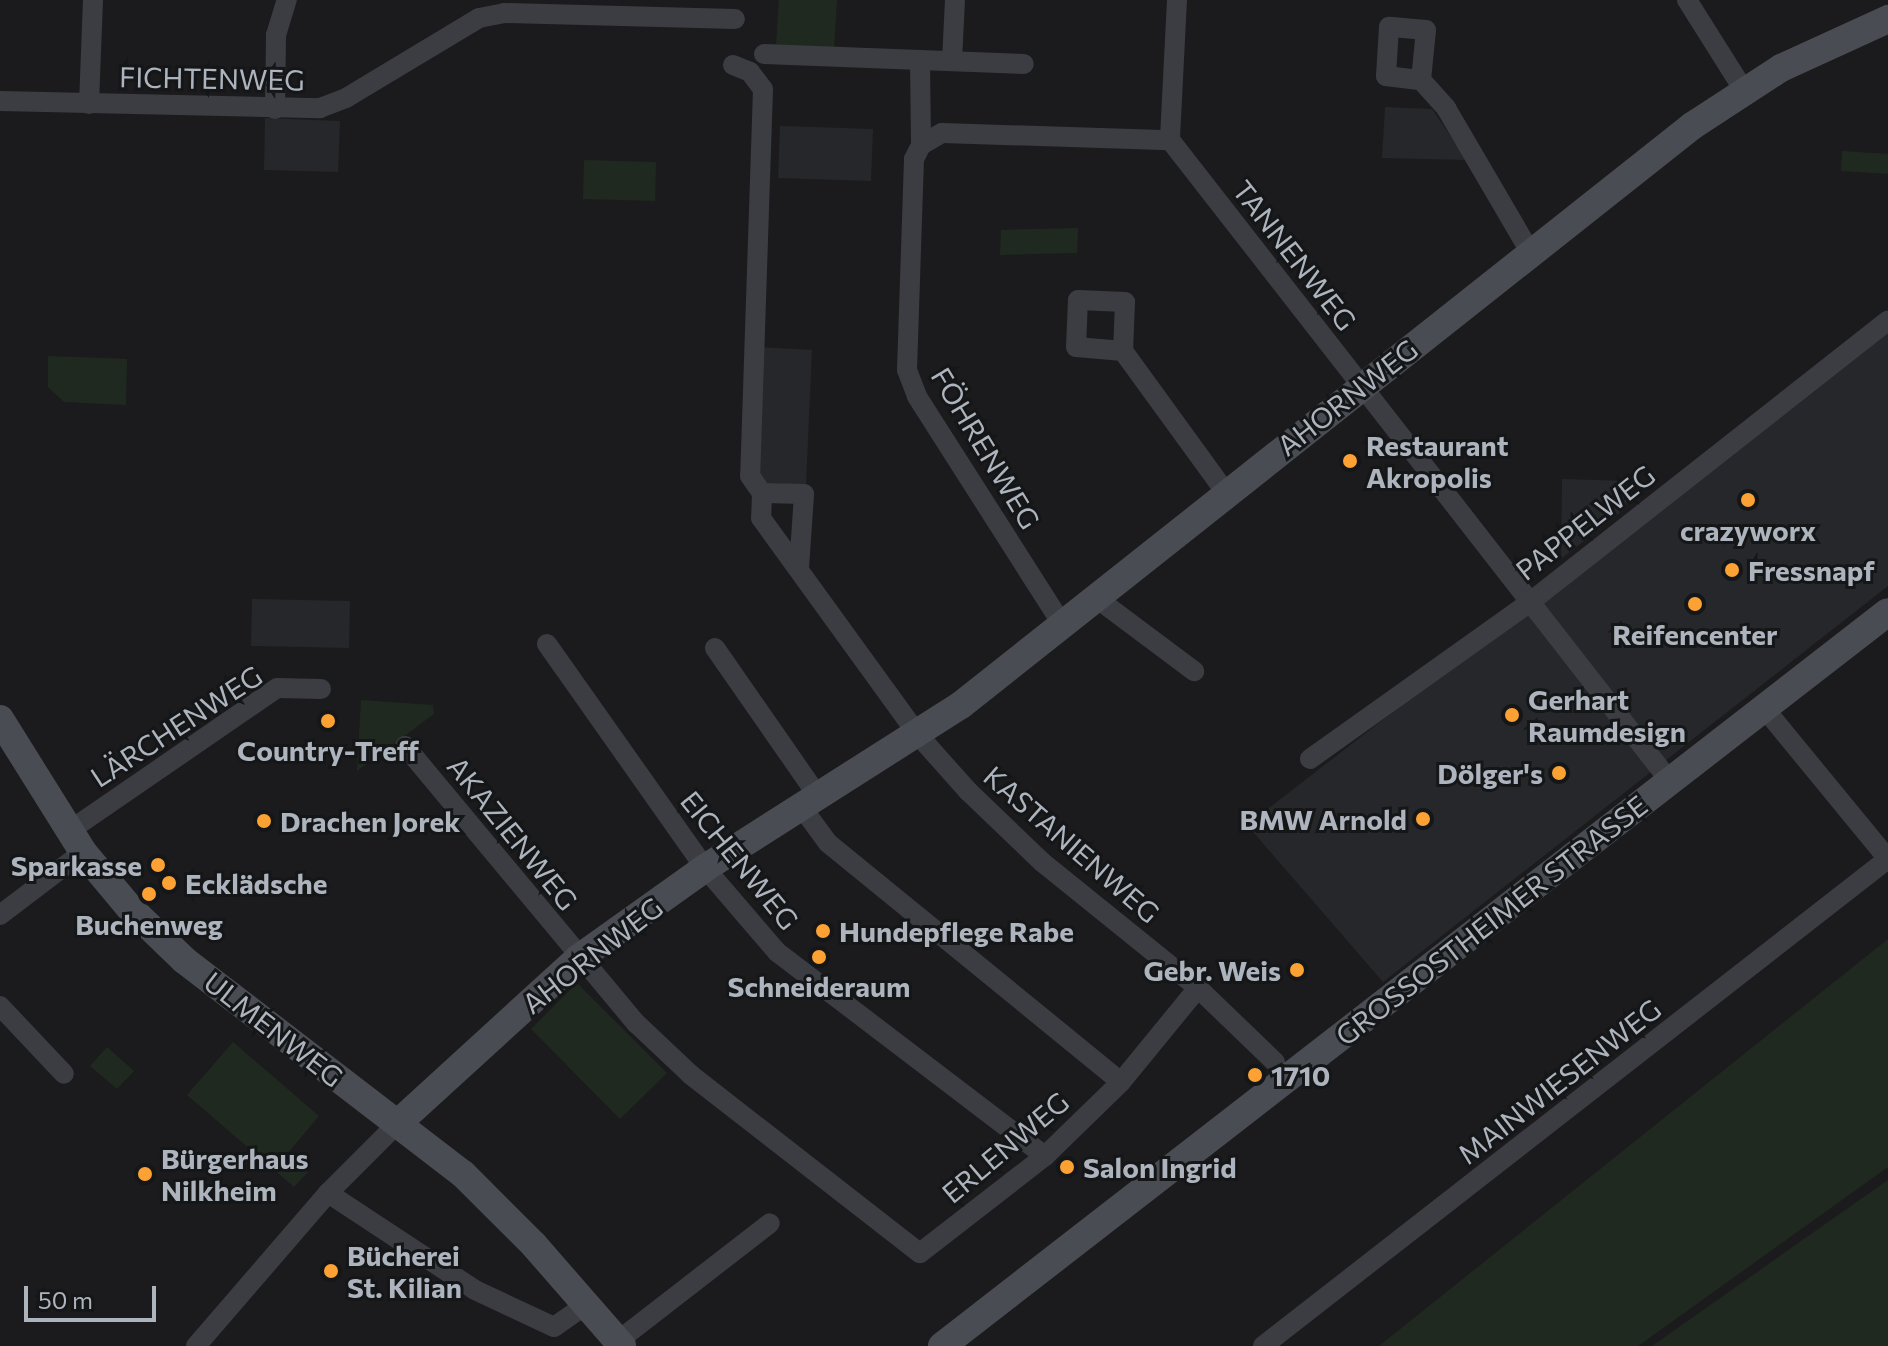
<!DOCTYPE html>
<meta charset="utf-8">
<style>
body{margin:0}
#map{position:relative;width:1888px;height:1346px;overflow:hidden;background:#1b1b1d;font-family:Commissioner,sans-serif}
div>[style]{position:absolute}
.built>*{inset:0;background:#26272a}
.green>*{inset:0;background:#202920}
.street>*{height:20px;margin:-10px;padding:0 10px;transform-origin:10px;border-radius:10px;background:#3b3d42}
.secondary>*{height:28px;margin:-14px;padding:0 14px;transform-origin:14px;border-radius:14px;background:#494d53}
.dots>*{width:22px;height:22px;translate:-50% -50%;box-sizing:border-box;border:4px solid #151618;border-radius:50%}
span{translate:-50% -50%;white-space:nowrap;text-align:center;line-height:1.15;-webkit-text-stroke:6px #151618;paint-order:stroke}
.street-label{font-size:28px;color:#adb4bd}
.poi-label{font-size:28px;color:#adb4bd;font-weight:700}
.left{translate:0 -50%;text-align:left}
.right{translate:-100% -50%;text-align:right}
.scale{position:absolute;left:24px;top:1286px;width:132px;height:36px;box-sizing:border-box;border:4px solid #adb4bd;border-top:0;padding-left:10px;font-size:24px;line-height:28px;white-space:nowrap;color:#adb4bd;-webkit-text-stroke:6px #151618;paint-order:stroke}
</style>
<div id="map">
<div class="built">
<div style="clip-path:polygon(1385px 107px,1432px 109px,1467px 160px,1382px 158px)"></div>
<div style="clip-path:polygon(265px 118px,340px 121px,338px 172px,264px 170px)"></div>
<div style="clip-path:polygon(780px 126px,873px 129px,871px 181px,778px 178px)"></div>
<div style="clip-path:polygon(1888px 329px,1888px 586px,1383px 982px,1247px 825px)"></div>
<div style="clip-path:polygon(757px 347px,812px 350px,806px 485px,760px 483px)"></div>
<div style="clip-path:polygon(1562px 479px,1627px 481px,1626px 508px,1561px 559px)"></div>
<div style="clip-path:polygon(252px 599px,350px 601px,349px 648px,251px 646px)"></div>
</div>
<div class="green">
<div style="clip-path:polygon(779px 0,837px 0,834px 49px,776px 45px)"></div>
<div style="clip-path:polygon(1842px 151px,1888px 154px,1888px 174px,1841px 171px)"></div>
<div style="clip-path:polygon(584px 160px,656px 162px,655px 201px,583px 199px)"></div>
<div style="clip-path:polygon(1078px 228px,1077px 253px,1000px 255px,1001px 230px)"></div>
<div style="clip-path:polygon(48px 356px,127px 359px,126px 405px,64px 402px,48px 387px)"></div>
<div style="clip-path:polygon(361px 700px,433px 705px,434px 714px,357px 771px)"></div>
<div style="clip-path:polygon(1888px 939px,1888px 1167px,1638px 1346px,1379px 1346px)"></div>
<div style="clip-path:polygon(577px 983px,667px 1073px,620px 1119px,531px 1029px)"></div>
<div style="clip-path:polygon(233px 1042px,319px 1116px,287px 1154px,308px 1172px,294px 1187px,187px 1095px)"></div>
<div style="clip-path:polygon(107px 1047px,134px 1071px,117px 1089px,90px 1066px)"></div>
<div style="clip-path:polygon(1888px 1180px,1888px 1346px,1652px 1346px)"></div>
</div>
<div class="street">
<div style="left:1177px;top:0;width:140px;rotate:92.9deg"></div>
<div style="left:1170px;top:140px;width:812px;rotate:52.06deg"></div>
<div style="left:1687px;top:0;width:105px;rotate:57.8deg"></div>
<div style="left:764px;top:54px;width:260px;rotate:2.2deg"></div>
<div style="left:920px;top:60px;width:85px;rotate:89.3deg"></div>
<div style="left:952px;top:61px;width:61px;rotate:-87.2deg"></div>
<div style="left:733px;top:65px;width:18px;rotate:22deg"></div>
<div style="left:750px;top:72px;width:21px;rotate:53deg"></div>
<div style="left:763px;top:89px;width:387px;rotate:91.9deg"></div>
<div style="left:750px;top:476px;width:21px;rotate:55deg"></div>
<div style="left:1421px;top:80px;width:50px;rotate:-84.3deg"></div>
<div style="left:1426px;top:30px;width:37px;rotate:-175deg"></div>
<div style="left:1389px;top:27px;width:49px;rotate:93.5deg"></div>
<div style="left:1386px;top:76px;width:35px;rotate:7deg"></div>
<div style="left:1421px;top:80px;width:38px;rotate:48deg"></div>
<div style="left:1446px;top:108px;width:167px;rotate:59.7deg"></div>
<div style="left:0;top:101px;width:320px;rotate:1.3deg"></div>
<div style="left:320px;top:108px;width:28px;rotate:-21deg"></div>
<div style="left:346px;top:98px;width:155px;rotate:-31deg"></div>
<div style="left:479px;top:18px;width:25px;rotate:-11deg"></div>
<div style="left:504px;top:13px;width:231px;rotate:1.5deg"></div>
<div style="left:89px;top:104px;width:104px;rotate:-87.8deg"></div>
<div style="left:275px;top:109px;width:74px;rotate:-89.2deg"></div>
<div style="left:276px;top:35px;width:37px;rotate:-73deg"></div>
<div style="left:1123px;top:351px;width:47px;rotate:-175.1deg"></div>
<div style="left:1076px;top:347px;width:47px;rotate:-87.6deg"></div>
<div style="left:1078px;top:300px;width:47px;rotate:2.4deg"></div>
<div style="left:1125px;top:302px;width:49px;rotate:92.3deg"></div>
<div style="left:1123px;top:351px;width:175px;rotate:54deg"></div>
<div style="left:799px;top:568px;width:74px;rotate:-86.1deg"></div>
<div style="left:804px;top:494px;width:42px;rotate:-178.6deg"></div>
<div style="left:762px;top:493px;width:25px;rotate:92deg"></div>
<div style="left:761px;top:518px;width:269px;rotate:54.1deg"></div>
<div style="left:919px;top:736px;width:74px;rotate:48.3deg"></div>
<div style="left:968px;top:791px;width:103px;rotate:43.8deg"></div>
<div style="left:1042px;top:862px;width:201px;rotate:38.9deg"></div>
<div style="left:1198px;top:988px;width:107px;rotate:43.9deg"></div>
<div style="left:1095px;top:597px;width:124px;rotate:36.8deg"></div>
<div style="left:1062px;top:624px;width:270px;rotate:-122.5deg"></div>
<div style="left:917px;top:396px;width:28px;rotate:-111deg"></div>
<div style="left:907px;top:370px;width:211px;rotate:-88.1deg"></div>
<div style="left:914px;top:159px;width:16px;rotate:-63deg"></div>
<div style="left:921px;top:145px;width:24px;rotate:-30deg"></div>
<div style="left:942px;top:133px;width:228px;rotate:1.8deg"></div>
<div style="left:547px;top:644px;width:274px;rotate:54.8deg"></div>
<div style="left:705px;top:868px;width:111px;rotate:49.4deg"></div>
<div style="left:777px;top:952px;width:337px;rotate:37.3deg"></div>
<div style="left:715px;top:648px;width:184px;rotate:55.2deg"></div>
<div style="left:1764px;top:708px;width:195px;rotate:50.6deg"></div>
<div style="left:405px;top:746px;width:362px;rotate:50.2deg"></div>
<div style="left:637px;top:1024px;width:74px;rotate:43.4deg"></div>
<div style="left:691px;top:1075px;width:290px;rotate:37.9deg"></div>
<div style="left:920px;top:1253px;width:158px;rotate:-37.8deg"></div>
<div style="left:1045px;top:1156px;width:106px;rotate:-44.2deg"></div>
<div style="left:1121px;top:1082px;width:122px;rotate:-50.7deg"></div>
<div style="left:1310px;top:759px;width:269px;rotate:-35.5deg"></div>
<div style="left:1529px;top:603px;width:457px;rotate:-38.2deg"></div>
<div style="left:803px;top:809px;width:42px;rotate:53.7deg"></div>
<div style="left:828px;top:843px;width:378px;rotate:39.2deg"></div>
<div style="left:69px;top:831px;width:252px;rotate:-34.5deg"></div>
<div style="left:277px;top:688px;width:44px;rotate:1.3deg"></div>
<div style="left:0;top:915px;width:104px;rotate:-37.2deg"></div>
<div style="left:0;top:1006px;width:93px;rotate:46.7deg"></div>
<div style="left:328px;top:1193px;width:176px;rotate:33.4deg"></div>
<div style="left:475px;top:1290px;width:87px;rotate:25.1deg"></div>
<div style="left:554px;top:1327px;width:39px;rotate:-35deg"></div>
<div style="left:618px;top:1341px;width:192px;rotate:-37.8deg"></div>
<div style="left:196px;top:1346px;width:202px;rotate:-49.2deg"></div>
<div style="left:328px;top:1193px;width:99px;rotate:-45deg"></div>
<div style="left:1263px;top:1346px;width:792px;rotate:-37.93deg"></div>
</div>
<div class="secondary">
<div style="left:0;top:719px;width:157px;rotate:58deg"></div>
<div style="left:83px;top:852px;width:72px;rotate:50.1deg"></div>
<div style="left:129px;top:907px;width:76px;rotate:43.9deg"></div>
<div style="left:184px;top:960px;width:352px;rotate:37.5deg"></div>
<div style="left:463px;top:1174px;width:100px;rotate:45deg"></div>
<div style="left:534px;top:1245px;width:134px;rotate:48.9deg"></div>
<div style="left:398px;top:1123px;width:245px;rotate:-42.4deg"></div>
<div style="left:579px;top:958px;width:155px;rotate:-35.5deg"></div>
<div style="left:705px;top:868px;width:303px;rotate:-32.5deg"></div>
<div style="left:961px;top:705px;width:933px;rotate:-38.38deg"></div>
<div style="left:1692px;top:126px;width:106px;rotate:-33.1deg"></div>
<div style="left:1781px;top:68px;width:118px;rotate:-24.6deg"></div>
<div style="left:942px;top:1346px;width:1197px;rotate:-37.81deg"></div>
</div>
<div class="dots">
<div style="left:1350px;top:461px;background:#fca234"></div>
<div style="left:1748px;top:500px;background:#fca234"></div>
<div style="left:1732px;top:570px;background:#fca234"></div>
<div style="left:1695px;top:604px;background:#fca234"></div>
<div style="left:1512px;top:715px;background:#fca234"></div>
<div style="left:328px;top:721px;background:#fca234"></div>
<div style="left:1559px;top:773px;background:#fca234"></div>
<div style="left:1423px;top:819px;background:#fca234"></div>
<div style="left:264px;top:821px;background:#fca234"></div>
<div style="left:158px;top:865px;background:#fca234"></div>
<div style="left:169px;top:883px;background:#fca234"></div>
<div style="left:149px;top:894px;background:#fca234"></div>
<div style="left:823px;top:931px;background:#fca234"></div>
<div style="left:819px;top:957px;background:#fca234"></div>
<div style="left:1297px;top:970px;background:#fca234"></div>
<div style="left:1255px;top:1075px;background:#fca234"></div>
<div style="left:1067px;top:1167px;background:#fca234"></div>
<div style="left:145px;top:1174px;background:#fca234"></div>
<div style="left:331px;top:1271px;background:#fca234"></div>
</div>
<div class="street-label">
<span style="left:212px;top:78px;rotate:1deg">FICHTENWEG</span>
<span style="left:1295px;top:255px;rotate:52deg">TANNENWEG</span>
<span style="left:1347px;top:397px;rotate:-38deg">AHORNWEG</span>
<span style="left:986px;top:448px;rotate:59deg">FÖHRENWEG</span>
<span style="left:1585px;top:522px;rotate:-38deg">PAPPELWEG</span>
<span style="left:176px;top:726px;rotate:-33deg">LÄRCHENWEG</span>
<span style="left:513px;top:833px;rotate:51deg">AKAZIENWEG</span>
<span style="left:1072px;top:844px;rotate:41deg">KASTANIENWEG</span>
<span style="left:740px;top:860px;rotate:51deg">EICHENWEG</span>
<span style="left:1491px;top:920px;rotate:-38deg">GROSSOSTHEIMER STRASSE</span>
<span style="left:592px;top:955px;rotate:-38deg">AHORNWEG</span>
<span style="left:274px;top:1029px;rotate:38deg">ULMENWEG</span>
<span style="left:1559px;top:1081px;rotate:-38deg">MAINWIESENWEG</span>
<span style="left:1005px;top:1147px;rotate:-40deg">ERLENWEG</span>
</div>
<div class="poi-label">
<span class="left" style="left:1366px;top:461px">Restaurant<br>Akropolis</span>
<span style="left:1748px;top:530px">crazyworx</span>
<span class="left" style="left:1748px;top:570px">Fressnapf</span>
<span style="left:1695px;top:634px">Reifencenter</span>
<span class="left" style="left:1528px;top:715px">Gerhart<br>Raumdesign</span>
<span style="left:328px;top:750px">Country-Treff</span>
<span class="right" style="left:1543px;top:773px">Dölger's</span>
<span class="right" style="left:1407px;top:819px">BMW Arnold</span>
<span class="left" style="left:280px;top:821px">Drachen Jorek</span>
<span class="right" style="left:142px;top:865px">Sparkasse</span>
<span class="left" style="left:185px;top:883px">Ecklädsche</span>
<span style="left:149px;top:924px">Buchenweg</span>
<span class="left" style="left:839px;top:931px">Hundepflege Rabe</span>
<span class="right" style="left:1281px;top:970px">Gebr. Weis</span>
<span style="left:819px;top:986px">Schneideraum</span>
<span class="left" style="left:1271px;top:1075px">1710</span>
<span class="left" style="left:161px;top:1174px">Bürgerhaus<br>Nilkheim</span>
<span class="left" style="left:1083px;top:1167px">Salon Ingrid</span>
<span class="left" style="left:347px;top:1271px">Bücherei<br>St. Kilian</span>
</div>
<div class="scale">50 m</div>
</div>
